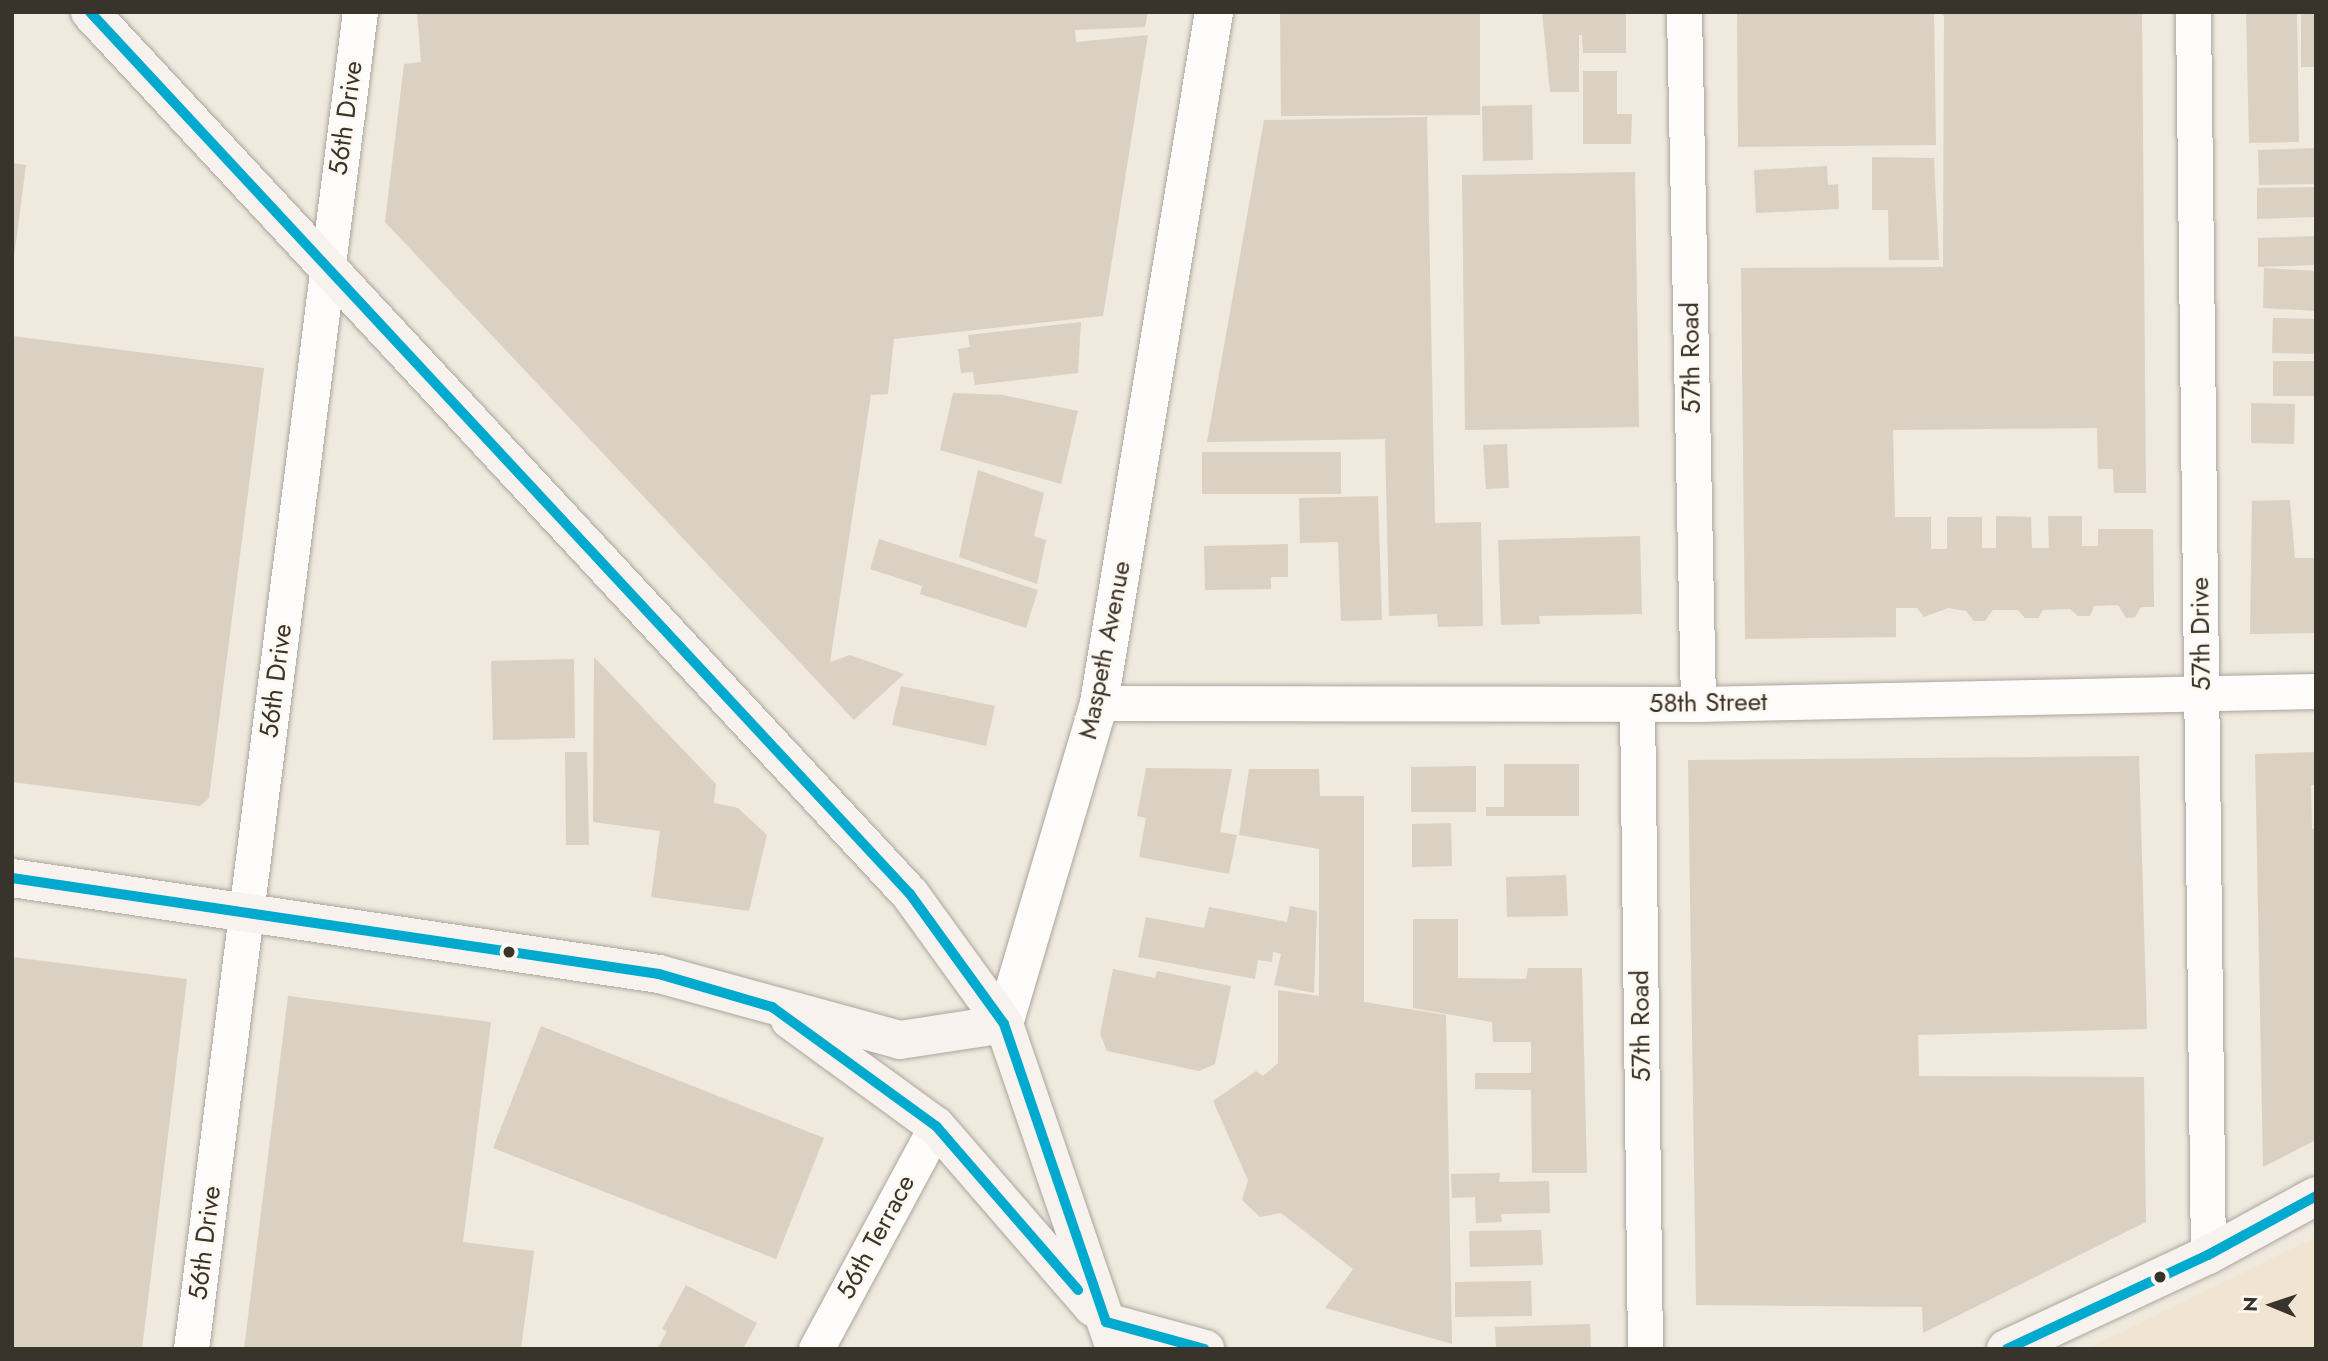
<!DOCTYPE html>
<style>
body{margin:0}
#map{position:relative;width:2328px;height:1361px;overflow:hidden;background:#efe9de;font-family:Jost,sans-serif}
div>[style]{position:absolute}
.built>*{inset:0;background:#f1e5d1}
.building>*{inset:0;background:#dbd1c2}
.roads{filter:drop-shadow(0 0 2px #aba59d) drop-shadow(0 0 2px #aba59d)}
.minor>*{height:35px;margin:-17.5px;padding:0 17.5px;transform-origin:17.5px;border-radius:17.5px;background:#fdfcfa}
.tertiary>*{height:38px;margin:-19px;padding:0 19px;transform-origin:19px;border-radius:19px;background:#fdfcfa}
.secondary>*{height:38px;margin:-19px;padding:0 19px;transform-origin:19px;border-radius:19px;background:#f7f2ed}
.bus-1>*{height:10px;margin:-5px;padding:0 5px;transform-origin:5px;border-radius:5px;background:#00a9ce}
.dots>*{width:19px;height:19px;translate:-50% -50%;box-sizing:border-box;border:4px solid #fef8f0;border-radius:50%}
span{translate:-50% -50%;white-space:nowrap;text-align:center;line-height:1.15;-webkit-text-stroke:5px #fef8f0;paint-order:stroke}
.street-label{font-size:26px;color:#38332b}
.frame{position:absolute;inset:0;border:14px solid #38332b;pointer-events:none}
.north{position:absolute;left:2237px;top:1270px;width:70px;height:70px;-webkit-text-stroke:5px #fef8f0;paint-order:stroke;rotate:272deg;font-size:19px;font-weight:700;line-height:28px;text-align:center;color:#38332b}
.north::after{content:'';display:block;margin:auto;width:24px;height:32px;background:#38332b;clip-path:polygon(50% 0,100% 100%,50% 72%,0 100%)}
</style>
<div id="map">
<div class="built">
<div style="clip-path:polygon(2316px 1237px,2316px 1349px,2087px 1349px)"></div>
</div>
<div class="building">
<div style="clip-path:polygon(417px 12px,1148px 12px,1145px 27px,1075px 30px,1076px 42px,1148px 35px,1103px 316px,894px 339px,888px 394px,871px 395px,830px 662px,850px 655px,904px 674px,854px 720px,385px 222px,404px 64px,421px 62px)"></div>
<div style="clip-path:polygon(1280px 12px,1480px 12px,1480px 115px,1281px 116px)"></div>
<div style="clip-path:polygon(1542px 12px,1626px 12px,1626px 53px,1583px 53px,1582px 35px,1579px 35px,1579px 92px,1550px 92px)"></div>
<div style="clip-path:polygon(1737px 12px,1934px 12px,1936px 145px,1738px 147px)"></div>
<div style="clip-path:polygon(1938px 12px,2142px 12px,2146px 493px,2114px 493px,2113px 469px,2098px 469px,2097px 428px,1893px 430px,1895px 517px,1931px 517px,1931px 549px,1947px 549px,1947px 517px,1982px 517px,1982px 548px,1996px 548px,1996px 516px,2031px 517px,2032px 548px,2049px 548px,2048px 516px,2082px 516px,2082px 546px,2098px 546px,2098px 529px,2153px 529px,2154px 607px,2141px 607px,2135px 617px,2126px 618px,2118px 605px,2094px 606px,2090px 616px,2078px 616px,2070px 609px,2043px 610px,2038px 618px,2025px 618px,2018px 610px,1993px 610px,1985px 621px,1974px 621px,1966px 611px,1948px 608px,1924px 617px,1917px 608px,1896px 608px,1896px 637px,1745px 639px,1741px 268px,1943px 267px,1944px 16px)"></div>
<div style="clip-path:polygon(2246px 12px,2297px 12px,2299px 142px,2249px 143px)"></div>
<div style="clip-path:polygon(2301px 12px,2316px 12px,2316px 67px,2301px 67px)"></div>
<div style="clip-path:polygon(1583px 71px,1617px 71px,1617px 114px,1632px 114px,1631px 144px,1583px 144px)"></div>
<div style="clip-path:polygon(1532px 105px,1533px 160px,1483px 161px,1482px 106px)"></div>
<div style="clip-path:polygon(1427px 117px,1435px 523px,1481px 522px,1483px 626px,1438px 627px,1437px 614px,1389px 616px,1385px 439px,1207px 442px,1264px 120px)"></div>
<div style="clip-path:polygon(2316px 148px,2316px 184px,2259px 185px,2258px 150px)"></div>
<div style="clip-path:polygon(1872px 157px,1934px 158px,1939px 260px,1889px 260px,1888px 210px,1872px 210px)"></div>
<div style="clip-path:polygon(12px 163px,26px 165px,14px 257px,12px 257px)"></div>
<div style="clip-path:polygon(1827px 166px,1828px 185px,1838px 184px,1839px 209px,1756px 213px,1754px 170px)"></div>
<div style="clip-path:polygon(1635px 172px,1639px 427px,1465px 430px,1462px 175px)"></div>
<div style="clip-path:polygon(2316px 187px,2316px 217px,2257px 219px,2257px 188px)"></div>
<div style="clip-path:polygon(2316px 236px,2316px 265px,2258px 267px,2258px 238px)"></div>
<div style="clip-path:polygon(2264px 268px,2316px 271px,2316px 311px,2263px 308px)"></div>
<div style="clip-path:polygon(2273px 318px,2316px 319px,2316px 354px,2272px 353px)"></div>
<div style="clip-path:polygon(1081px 322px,1078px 373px,975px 385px,973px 372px,961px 373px,958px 349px,970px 347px,968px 335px)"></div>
<div style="clip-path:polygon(12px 336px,264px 368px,209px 798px,200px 806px,12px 782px)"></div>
<div style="clip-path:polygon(2273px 361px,2316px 361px,2316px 396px,2273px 396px)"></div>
<div style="clip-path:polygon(953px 393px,1003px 395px,1078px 411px,1061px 484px,940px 450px)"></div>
<div style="clip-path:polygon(2251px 403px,2295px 404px,2294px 444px,2251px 443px)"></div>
<div style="clip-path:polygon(1507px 444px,1509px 488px,1486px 489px,1483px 445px)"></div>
<div style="clip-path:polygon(1202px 452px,1341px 452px,1341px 494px,1202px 494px)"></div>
<div style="clip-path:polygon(978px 470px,1044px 493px,1034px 536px,1046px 540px,1037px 584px,959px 557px)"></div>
<div style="clip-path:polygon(1378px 496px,1382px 620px,1341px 621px,1338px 542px,1300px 543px,1299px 498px)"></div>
<div style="clip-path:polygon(2290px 500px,2295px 558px,2316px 558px,2316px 633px,2250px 634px,2252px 501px)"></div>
<div style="clip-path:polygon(1640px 536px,1642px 614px,1539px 616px,1540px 624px,1501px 625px,1498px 540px)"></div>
<div style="clip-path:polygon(879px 539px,1038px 590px,1026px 628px,920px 594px,922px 586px,870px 569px)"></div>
<div style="clip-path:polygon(1288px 544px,1288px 577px,1271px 577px,1271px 589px,1205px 590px,1204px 546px)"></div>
<div style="clip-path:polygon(594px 657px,716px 784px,714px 803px,738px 808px,767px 835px,749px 911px,651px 897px,660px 831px,593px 822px)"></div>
<div style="clip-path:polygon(574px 659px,575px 738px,493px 740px,491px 661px)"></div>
<div style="clip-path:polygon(901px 686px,995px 706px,986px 746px,892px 725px)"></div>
<div style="clip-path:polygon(565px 752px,587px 752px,589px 845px,566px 845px)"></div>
<div style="clip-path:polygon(2316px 752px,2316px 785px,2311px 785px,2312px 829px,2316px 828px,2316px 1140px,2263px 1167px,2255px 754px)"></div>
<div style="clip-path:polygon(2139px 756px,2147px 1029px,1918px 1035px,1919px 1076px,2144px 1077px,2146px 1222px,1923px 1333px,1922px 1307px,1696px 1305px,1688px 760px)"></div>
<div style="clip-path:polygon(1504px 764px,1579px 764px,1579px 816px,1486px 816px,1486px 807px,1504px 807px)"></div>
<div style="clip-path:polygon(1476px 766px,1476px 812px,1411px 812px,1411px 767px)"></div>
<div style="clip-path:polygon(1146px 768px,1232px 769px,1220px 832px,1237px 835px,1229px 874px,1139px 857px,1146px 818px,1137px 816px)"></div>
<div style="clip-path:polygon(1249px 769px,1319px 769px,1320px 796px,1364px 796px,1364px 1002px,1446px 1015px,1452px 1344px,1325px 1308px,1353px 1269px,1281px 1213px,1260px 1217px,1242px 1200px,1248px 1180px,1213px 1101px,1256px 1071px,1263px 1076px,1278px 1063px,1278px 990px,1319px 996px,1319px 849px,1239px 835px)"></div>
<div style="clip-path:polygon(1451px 823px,1452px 866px,1412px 867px,1412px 824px)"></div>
<div style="clip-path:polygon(1566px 875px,1568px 916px,1507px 917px,1506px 877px)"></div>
<div style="clip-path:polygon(1290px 906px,1317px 911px,1314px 993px,1274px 985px,1281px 954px,1273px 952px,1272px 962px,1258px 960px,1255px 979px,1138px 957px,1146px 917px,1204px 928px,1209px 907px,1287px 922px)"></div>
<div style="clip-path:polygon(1413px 919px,1458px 919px,1458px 978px,1526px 979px,1528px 968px,1582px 968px,1587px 1173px,1532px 1173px,1531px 1090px,1475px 1089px,1475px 1073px,1531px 1073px,1531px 1042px,1493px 1042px,1492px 1022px,1413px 1008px)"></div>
<div style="clip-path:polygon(12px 957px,187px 979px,142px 1349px,12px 1349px)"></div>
<div style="clip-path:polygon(1113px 969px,1155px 978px,1157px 971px,1231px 986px,1215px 1064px,1199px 1071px,1107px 1051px,1100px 1034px)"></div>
<div style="clip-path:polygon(288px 996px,491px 1022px,463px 1242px,534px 1251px,521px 1349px,244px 1349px)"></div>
<div style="clip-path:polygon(541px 1026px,824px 1138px,776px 1259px,493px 1148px)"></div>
<div style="clip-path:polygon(1500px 1173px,1499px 1182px,1549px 1181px,1550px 1213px,1501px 1214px,1502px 1222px,1476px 1223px,1475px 1197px,1452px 1198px,1451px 1174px)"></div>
<div style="clip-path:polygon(1541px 1230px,1543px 1265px,1470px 1267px,1469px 1231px)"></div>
<div style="clip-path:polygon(1531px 1281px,1532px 1316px,1455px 1317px,1455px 1282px)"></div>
<div style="clip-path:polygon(686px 1285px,757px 1323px,743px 1349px,657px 1349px,667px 1331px,662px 1329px)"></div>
<div style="clip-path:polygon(1590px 1324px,1591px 1349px,1496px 1349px,1495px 1327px)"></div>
</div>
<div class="roads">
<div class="minor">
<div style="left:1684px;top:12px;width:692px;rotate:88.84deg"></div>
<div style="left:2193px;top:12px;width:1243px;rotate:89.31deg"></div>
<div style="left:1099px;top:703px;width:599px;rotate:0.1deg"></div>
<div style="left:1698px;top:704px;width:618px;rotate:-1.21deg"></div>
<div style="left:1637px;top:704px;width:645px;rotate:89.29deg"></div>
<div style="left:191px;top:1349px;width:1348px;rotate:-82.8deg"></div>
<div style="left:816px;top:1349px;width:253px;rotate:-61.7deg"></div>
</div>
<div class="tertiary">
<div style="left:1004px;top:1024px;width:335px;rotate:-73.5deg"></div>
<div style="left:1099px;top:703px;width:701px;rotate:-80.55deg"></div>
</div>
<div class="secondary">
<div style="left:90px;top:12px;width:1204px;rotate:47.09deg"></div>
<div style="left:910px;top:894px;width:160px;rotate:54.1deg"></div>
<div style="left:1004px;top:1024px;width:343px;rotate:71.1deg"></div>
<div style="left:12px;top:878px;width:654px;rotate:8.44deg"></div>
<div style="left:659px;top:974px;width:250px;rotate:15.3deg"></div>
<div style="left:900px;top:1040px;width:105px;rotate:-8.7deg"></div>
<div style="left:790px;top:1020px;width:180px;rotate:36deg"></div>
<div style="left:936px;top:1126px;width:240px;rotate:49.1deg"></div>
<div style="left:1106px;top:1322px;width:103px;rotate:15.3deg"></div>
<div style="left:2006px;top:1349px;width:223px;rotate:-25deg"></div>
<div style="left:2208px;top:1255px;width:123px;rotate:-28.6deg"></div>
</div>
</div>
<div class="bus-1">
<div style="left:90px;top:12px;width:1204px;rotate:47.09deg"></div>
<div style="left:910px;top:894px;width:160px;rotate:54.1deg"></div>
<div style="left:1004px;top:1024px;width:315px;rotate:71.1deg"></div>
<div style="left:12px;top:878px;width:654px;rotate:8.44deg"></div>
<div style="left:659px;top:974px;width:118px;rotate:16.3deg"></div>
<div style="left:772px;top:1007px;width:203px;rotate:36deg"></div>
<div style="left:936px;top:1126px;width:217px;rotate:49.1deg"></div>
<div style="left:1106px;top:1322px;width:102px;rotate:15.4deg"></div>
<div style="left:2007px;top:1349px;width:222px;rotate:-25.1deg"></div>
<div style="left:2208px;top:1255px;width:123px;rotate:-28.6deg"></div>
</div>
<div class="dots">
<div style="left:509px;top:952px;background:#38332b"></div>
<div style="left:2160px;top:1277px;background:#38332b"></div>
</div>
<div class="street-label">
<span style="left:346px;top:118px;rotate:-82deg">56th Drive</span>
<span style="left:1691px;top:358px;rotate:-91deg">57th Road</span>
<span style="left:2201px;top:634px;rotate:-91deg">57th Drive</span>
<span style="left:1105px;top:650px;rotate:-79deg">Maspeth Avenue</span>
<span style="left:276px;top:681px;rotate:-83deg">56th Drive</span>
<span style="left:1708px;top:703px;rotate:-1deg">58th Street</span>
<span style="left:1641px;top:1026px;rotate:-91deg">57th Road</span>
<span style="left:876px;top:1237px;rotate:-62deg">56th Terrace</span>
<span style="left:205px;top:1243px;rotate:-83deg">56th Drive</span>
</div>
<div class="frame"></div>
<div class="north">N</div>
</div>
